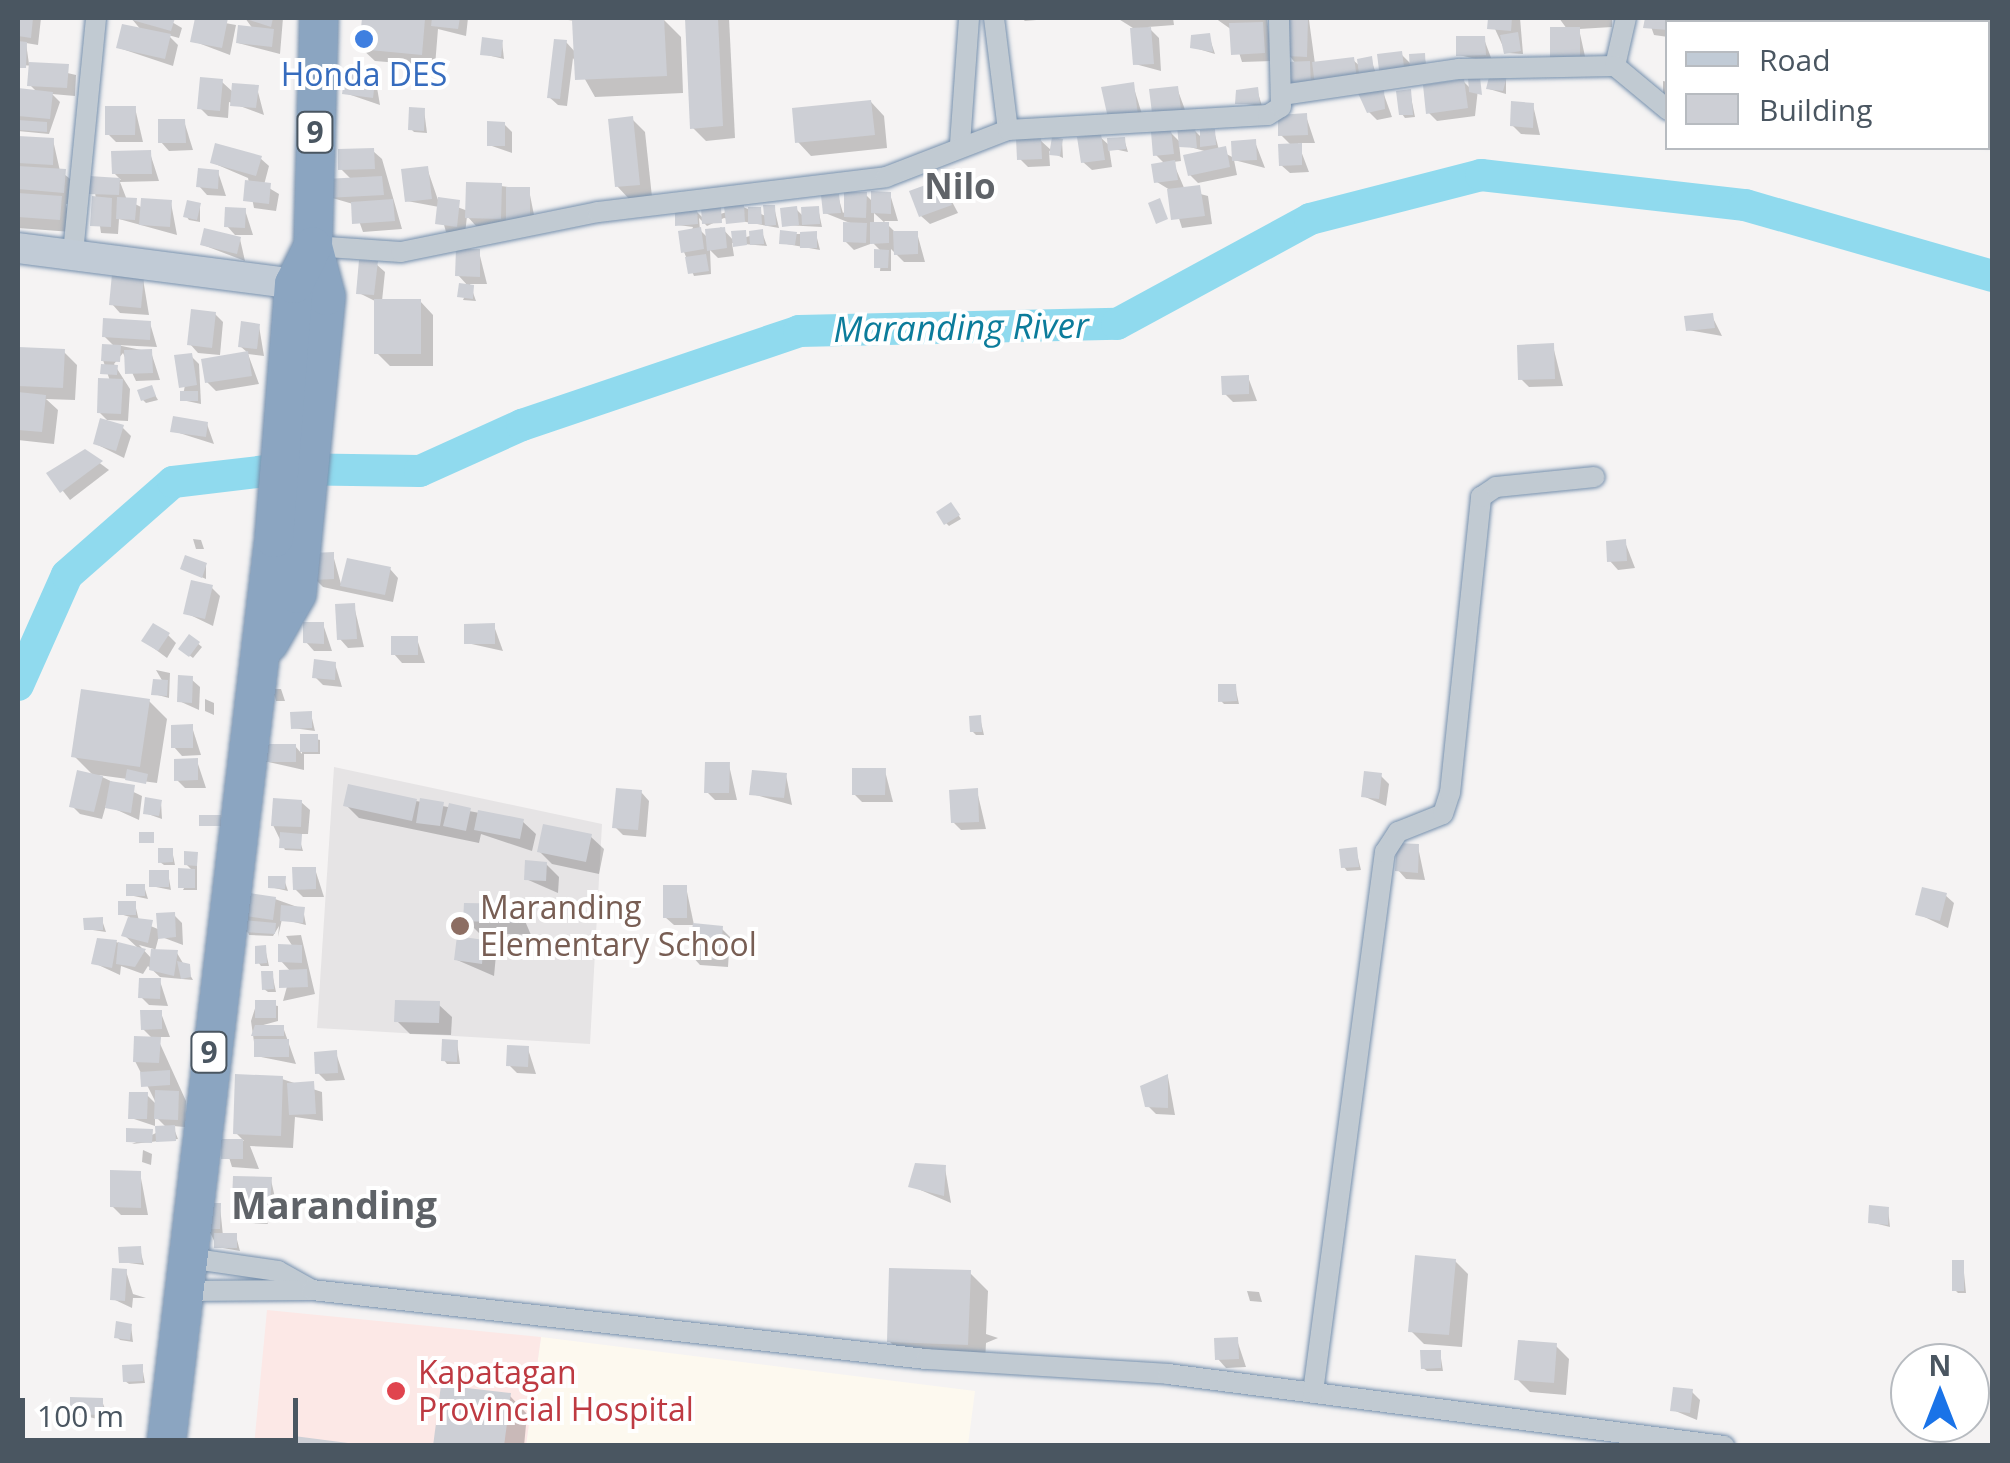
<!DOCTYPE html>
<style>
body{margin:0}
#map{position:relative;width:2010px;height:1463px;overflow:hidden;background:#f5f3f3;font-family:"Open Sans",sans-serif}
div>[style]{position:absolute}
.commercial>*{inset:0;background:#fdf9ef}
.education>*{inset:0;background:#e6e4e5}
.medical>*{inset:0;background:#fce8e6}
.shadow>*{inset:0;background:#0003}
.river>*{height:32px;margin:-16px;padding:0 16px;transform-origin:16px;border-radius:16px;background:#90daee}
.building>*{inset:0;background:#cdcfd5}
.roads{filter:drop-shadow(0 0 2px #7690ad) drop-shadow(0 0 2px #7690ad)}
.street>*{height:20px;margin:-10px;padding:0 10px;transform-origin:10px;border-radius:10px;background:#c1cad2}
.secondary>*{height:30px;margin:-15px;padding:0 15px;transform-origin:15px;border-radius:15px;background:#c1cbd6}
.highway>*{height:38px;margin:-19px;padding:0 19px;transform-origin:19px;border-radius:19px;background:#8ba5c1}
.dots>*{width:28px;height:28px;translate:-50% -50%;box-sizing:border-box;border:5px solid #fff;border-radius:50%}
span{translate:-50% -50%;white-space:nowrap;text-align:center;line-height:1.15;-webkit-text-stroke:8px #fff;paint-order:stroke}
.shield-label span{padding:2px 8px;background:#fff;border:2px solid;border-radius:8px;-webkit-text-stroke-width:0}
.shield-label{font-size:30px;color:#4a5661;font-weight:700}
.shop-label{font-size:32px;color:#366cbe}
.education-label{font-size:32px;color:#785e54}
.left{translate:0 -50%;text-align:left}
.health-label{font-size:32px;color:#be3a42}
.neighbourhood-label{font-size:35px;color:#5f6368;font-weight:700}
.water-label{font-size:35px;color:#0c7c9b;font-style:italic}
.quarter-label{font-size:38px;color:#5f6368;font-weight:700}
.frame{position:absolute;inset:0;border:20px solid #4a5661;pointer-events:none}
.legend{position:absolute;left:1665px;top:20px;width:325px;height:130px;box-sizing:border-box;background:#fff;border:2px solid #b7bbc0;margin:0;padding:12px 18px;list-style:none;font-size:30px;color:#4a5661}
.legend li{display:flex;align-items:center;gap:20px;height:50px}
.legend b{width:50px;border:2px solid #b7bbc0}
.north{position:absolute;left:1890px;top:1343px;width:100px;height:100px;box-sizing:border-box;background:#fff;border:2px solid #b7bbc0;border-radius:50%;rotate:0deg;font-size:28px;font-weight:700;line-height:40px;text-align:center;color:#4a5661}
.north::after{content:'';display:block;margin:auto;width:35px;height:45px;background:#1a73e8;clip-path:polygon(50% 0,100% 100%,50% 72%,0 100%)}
.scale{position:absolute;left:20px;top:1398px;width:278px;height:45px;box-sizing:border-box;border:5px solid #4a5661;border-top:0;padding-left:12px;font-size:30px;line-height:35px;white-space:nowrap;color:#4a5661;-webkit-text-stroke:8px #fff;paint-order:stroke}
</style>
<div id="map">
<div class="commercial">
<div style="clip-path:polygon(541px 1337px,975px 1391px,968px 1445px,526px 1446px)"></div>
</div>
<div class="education">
<div style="clip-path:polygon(334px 767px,602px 824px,590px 1044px,317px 1028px)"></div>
</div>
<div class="medical">
<div style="clip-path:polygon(267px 1310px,541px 1337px,526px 1445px,254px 1446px)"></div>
</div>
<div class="shadow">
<div style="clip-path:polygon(18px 18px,41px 18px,38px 45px,26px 43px,29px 64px,76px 75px,75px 96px,52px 94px,60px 102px,49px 134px,18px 131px,18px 91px,38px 93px,30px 85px,38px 66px,18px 65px)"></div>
<div style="clip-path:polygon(165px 18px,182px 28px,179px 38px,168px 35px,178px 45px,173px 66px,119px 48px,142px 31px,131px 18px)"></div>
<div style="clip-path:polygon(198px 18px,236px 25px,230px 55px,193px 41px)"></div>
<div style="clip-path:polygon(245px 18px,283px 18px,280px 54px,238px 43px,253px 29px)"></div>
<div style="clip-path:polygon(364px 18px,468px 18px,466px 36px,438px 29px,435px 66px,375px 61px,361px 48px)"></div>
<div style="clip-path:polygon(554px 18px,670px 18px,662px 18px,681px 37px,683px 93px,595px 97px,573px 58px,567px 106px,558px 105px,549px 97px,566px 42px,576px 53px,575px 21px)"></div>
<div style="clip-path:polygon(687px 18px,729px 18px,735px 138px,706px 141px,693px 128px)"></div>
<div style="clip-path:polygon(1021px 18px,1048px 18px,1048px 19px,1025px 21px)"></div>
<div style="clip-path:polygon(1117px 18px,1173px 18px,1174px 25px,1148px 27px,1159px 38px,1161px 71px,1135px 64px,1133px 28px)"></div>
<div style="clip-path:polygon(1215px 18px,1267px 18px,1272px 61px,1242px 62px,1232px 30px)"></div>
<div style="clip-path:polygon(1290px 18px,1317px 18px,1309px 20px,1315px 64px,1353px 60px,1361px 67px,1371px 59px,1376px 74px,1318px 93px,1289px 55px)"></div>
<div style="clip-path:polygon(1490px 18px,1520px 18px,1523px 54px,1506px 53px)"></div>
<div style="clip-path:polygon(1559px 18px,1612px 18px,1612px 27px,1579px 29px,1588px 70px,1561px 70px,1567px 29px)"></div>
<div style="clip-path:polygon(1648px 18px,1690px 18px,1668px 22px,1668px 37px,1654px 35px)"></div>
<div style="clip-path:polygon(1209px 36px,1215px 54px,1192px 47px)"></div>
<div style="clip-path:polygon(1484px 39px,1493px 63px,1459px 55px)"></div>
<div style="clip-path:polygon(502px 42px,504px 59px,483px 54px)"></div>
<div style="clip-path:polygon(1401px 54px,1412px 65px,1424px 55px,1428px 74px,1390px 85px)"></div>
<div style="clip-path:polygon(375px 76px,380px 105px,345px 93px)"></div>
<div style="clip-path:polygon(1506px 79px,1506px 94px,1489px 89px)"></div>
<div style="clip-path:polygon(1479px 80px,1475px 116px,1437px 121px,1429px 113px,1463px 81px,1471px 89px)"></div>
<div style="clip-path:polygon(1663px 81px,1668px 82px,1668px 102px,1663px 98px)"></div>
<div style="clip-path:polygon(222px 82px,234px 93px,257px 88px,264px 115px,229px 102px,228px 118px,208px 116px,200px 108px)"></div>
<div style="clip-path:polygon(1133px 85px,1145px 124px,1119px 125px)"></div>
<div style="clip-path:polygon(1177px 88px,1188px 118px,1163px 120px)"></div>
<div style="clip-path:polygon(1257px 90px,1262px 106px,1238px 103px)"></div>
<div style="clip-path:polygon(1383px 92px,1392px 117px,1377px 120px,1369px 112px)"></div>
<div style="clip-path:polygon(1410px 92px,1415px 117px,1405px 118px,1402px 114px)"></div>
<div style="clip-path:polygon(871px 102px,884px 116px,887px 148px,811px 156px,798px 142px)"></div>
<div style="clip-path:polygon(1533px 105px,1540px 135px,1521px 134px,1512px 125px)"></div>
<div style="clip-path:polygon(135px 108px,143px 142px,116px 142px,108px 134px)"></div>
<div style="clip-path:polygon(424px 110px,427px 133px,414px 132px,411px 129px)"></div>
<div style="clip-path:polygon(1306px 116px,1315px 143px,1298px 143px,1309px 172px,1290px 173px,1281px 165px,1292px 146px,1281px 135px)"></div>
<div style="clip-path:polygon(632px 119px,645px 132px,652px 197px,630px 200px,617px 186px)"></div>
<div style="clip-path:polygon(184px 121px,193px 150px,169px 151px,161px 142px)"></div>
<div style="clip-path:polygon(504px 124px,512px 132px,512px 153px,489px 145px)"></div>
<div style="clip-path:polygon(1194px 130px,1202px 138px,1214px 131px,1219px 150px,1234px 158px,1255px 142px,1265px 168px,1234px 160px,1237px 175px,1198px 183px,1190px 175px,1208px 152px,1179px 144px,1181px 161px,1173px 162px,1185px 190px,1208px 196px,1212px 224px,1182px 228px,1170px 190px,1157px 182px,1165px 164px,1156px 155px,1170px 132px,1181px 143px)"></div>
<div style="clip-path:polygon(1100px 137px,1110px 146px,1124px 139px,1128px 152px,1109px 148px,1112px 167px,1092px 170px,1083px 162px)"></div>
<div style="clip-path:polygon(53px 140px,60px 171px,78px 185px,76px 205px,66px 204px,72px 232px,18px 228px,20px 162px)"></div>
<div style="clip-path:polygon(1040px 140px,1052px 151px,1062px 141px,1063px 158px,1049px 151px,1050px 166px,1028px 167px,1020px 159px)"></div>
<div style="clip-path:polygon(373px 151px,382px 159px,402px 229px,363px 232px,353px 204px,329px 197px,352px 180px,341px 169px)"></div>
<div style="clip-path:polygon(150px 153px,159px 181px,120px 182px,127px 200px,143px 208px,171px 203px,177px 235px,119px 219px,118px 234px,101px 233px,93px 179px,121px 180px,114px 173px)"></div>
<div style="clip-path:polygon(260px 158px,269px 166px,264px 185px,279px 194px,276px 211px,254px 208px,248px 178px,213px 163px)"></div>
<div style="clip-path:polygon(427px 168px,438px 200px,468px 211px,501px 186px,529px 190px,537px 230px,476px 226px,467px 216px,465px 234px,446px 232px,439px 207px,407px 201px)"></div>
<div style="clip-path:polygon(218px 172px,226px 196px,207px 195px,199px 186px)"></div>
<div style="clip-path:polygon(941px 181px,958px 213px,930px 224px,921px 216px)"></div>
<div style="clip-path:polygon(evenodd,890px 194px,898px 221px,884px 221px,897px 234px,917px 233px,925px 262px,904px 262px,891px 249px,891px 271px,880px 271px,882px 252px,873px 243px,854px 250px,845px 241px,855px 225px,825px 213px,838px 196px,843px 213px,866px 195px,874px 203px,890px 194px,874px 213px,886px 224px,874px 224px,874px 213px)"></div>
<div style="clip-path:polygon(200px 205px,200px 222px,189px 220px,186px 216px)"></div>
<div style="clip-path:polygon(743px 207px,766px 216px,774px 207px,779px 228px,724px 218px,707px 226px,699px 218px,700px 230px,708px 238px,721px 227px,734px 241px,762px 232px,767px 246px,732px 243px,734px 256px,718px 258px,710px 250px,711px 274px,694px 276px,684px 252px,693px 227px,678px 225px,696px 211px,704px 219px)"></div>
<div style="clip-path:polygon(818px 208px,822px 227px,784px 225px,796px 209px,804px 217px)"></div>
<div style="clip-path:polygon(245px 210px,253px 235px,235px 235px,227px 226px)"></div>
<div style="clip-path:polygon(796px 234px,816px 234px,820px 250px,781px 243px)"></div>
<div style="clip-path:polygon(240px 239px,245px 261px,203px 245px)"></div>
<div style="clip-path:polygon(479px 252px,487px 284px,470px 284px,476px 301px,463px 300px,469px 287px,458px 275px)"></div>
<div style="clip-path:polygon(376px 264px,385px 272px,382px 301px,420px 301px,433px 315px,433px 366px,390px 366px,377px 353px,377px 302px,359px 293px)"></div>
<div style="clip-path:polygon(143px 279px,149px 315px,120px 313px,112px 304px)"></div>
<div style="clip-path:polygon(215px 314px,223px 322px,220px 355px,198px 353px,190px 344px)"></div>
<div style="clip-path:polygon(1712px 316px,1722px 336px,1688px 330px)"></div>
<div style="clip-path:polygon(150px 323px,157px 347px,117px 345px,151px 352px,160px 380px,136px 381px,123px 353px,114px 364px,130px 389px,128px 421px,107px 420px,99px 412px,110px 381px,103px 360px,115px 347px,104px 336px)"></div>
<div style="clip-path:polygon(259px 326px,264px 356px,248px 354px,259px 384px,216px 391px,207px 382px,248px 353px,240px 346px)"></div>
<div style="clip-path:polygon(1553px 346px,1563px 386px,1529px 387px,1521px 379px)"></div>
<div style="clip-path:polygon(18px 350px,64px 352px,77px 365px,75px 400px,46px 399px,58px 410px,54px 444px,18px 440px)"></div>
<div style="clip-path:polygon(191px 356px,199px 364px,201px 404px,182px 400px)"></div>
<div style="clip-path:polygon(1248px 377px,1257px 401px,1233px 402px,1225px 394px)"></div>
<div style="clip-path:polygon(151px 388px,158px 400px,146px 403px,143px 400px)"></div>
<div style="clip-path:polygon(207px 424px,214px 444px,173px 431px)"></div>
<div style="clip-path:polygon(122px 427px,131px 436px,124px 458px,96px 444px)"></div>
<div style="clip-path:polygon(85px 452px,109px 470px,70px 500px,49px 473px)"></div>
<div style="clip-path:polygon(954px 509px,961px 519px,949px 526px,946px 523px)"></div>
<div style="clip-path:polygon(193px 539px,201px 540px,204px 549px,196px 549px)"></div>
<div style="clip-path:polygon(1625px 542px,1635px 568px,1618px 570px,1610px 561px)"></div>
<div style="clip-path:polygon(333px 555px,341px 584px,390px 569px,398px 578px,393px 602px,323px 587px,315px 579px)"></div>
<div style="clip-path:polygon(206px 566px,206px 579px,183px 569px)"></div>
<div style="clip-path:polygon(212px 588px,220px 596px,213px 626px,186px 613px)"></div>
<div style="clip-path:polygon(354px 606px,364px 647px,348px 648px,340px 639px)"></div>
<div style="clip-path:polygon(323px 624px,332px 651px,314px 651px,306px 642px)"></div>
<div style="clip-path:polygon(494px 626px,503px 651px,467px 643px)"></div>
<div style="clip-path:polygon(168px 635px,176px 643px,167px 658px,144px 641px)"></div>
<div style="clip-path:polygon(190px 637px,202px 647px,193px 658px,181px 649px)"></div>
<div style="clip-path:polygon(417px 639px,425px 663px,402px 663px,394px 654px)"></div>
<div style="clip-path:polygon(335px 664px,342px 687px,323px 685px,315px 677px)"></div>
<div style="clip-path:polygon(156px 670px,170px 673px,169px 698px,154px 694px,163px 682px)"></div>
<div style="clip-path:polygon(191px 679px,200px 687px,199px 710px,179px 701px)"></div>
<div style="clip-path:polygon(1235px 686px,1239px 704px,1224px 704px,1221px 701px)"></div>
<div style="clip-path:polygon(273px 689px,281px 689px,285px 701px,276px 701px)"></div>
<div style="clip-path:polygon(205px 699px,214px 703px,214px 715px,205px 711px)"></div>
<div style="clip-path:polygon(149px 701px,167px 719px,157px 783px,98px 775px,142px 796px,139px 820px,106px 805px,102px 819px,80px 814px,72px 806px,94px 776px,74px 756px)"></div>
<div style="clip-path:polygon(311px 714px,315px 731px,293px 728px)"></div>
<div style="clip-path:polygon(980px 718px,984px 735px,976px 735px,972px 731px)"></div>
<div style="clip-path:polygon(192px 727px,201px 755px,182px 756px,174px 747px)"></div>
<div style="clip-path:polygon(302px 736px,320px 740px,320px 754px,304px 754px,304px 770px,264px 761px,295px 746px,302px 754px)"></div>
<div style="clip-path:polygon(197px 761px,206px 788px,185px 788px,177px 780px)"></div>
<div style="clip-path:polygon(729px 765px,737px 800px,715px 800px,707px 792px)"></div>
<div style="clip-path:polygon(885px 771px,893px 802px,862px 802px,854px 794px)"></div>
<div style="clip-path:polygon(786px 775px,792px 805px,752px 794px)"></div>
<div style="clip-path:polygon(1381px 776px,1389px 784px,1386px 806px,1363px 796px)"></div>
<div style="clip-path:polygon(977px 791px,986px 829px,961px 830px,953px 822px)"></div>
<div style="clip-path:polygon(641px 792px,649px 801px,646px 837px,623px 835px,615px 827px)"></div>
<div style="clip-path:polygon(416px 801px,522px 821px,536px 834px,532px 851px,481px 834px,479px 843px,359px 818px,346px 805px)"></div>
<div style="clip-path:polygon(161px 802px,162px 819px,145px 813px)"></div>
<div style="clip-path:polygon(301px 802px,310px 810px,308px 834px,298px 834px,303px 851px,285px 850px,273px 825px)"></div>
<div style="clip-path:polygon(590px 836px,604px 849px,599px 874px,552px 864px,540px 852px)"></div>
<div style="clip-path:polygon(1418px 847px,1425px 880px,1406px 879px,1398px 870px)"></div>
<div style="clip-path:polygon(172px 850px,175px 865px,164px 865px,160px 862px)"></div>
<div style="clip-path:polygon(1356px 850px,1361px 870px,1347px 871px,1344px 867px)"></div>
<div style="clip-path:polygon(197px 855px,197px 890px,183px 890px,193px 871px,186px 864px)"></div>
<div style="clip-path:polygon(546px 864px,559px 877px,558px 893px,526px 879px)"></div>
<div style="clip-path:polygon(315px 869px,324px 897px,303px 897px,295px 889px)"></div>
<div style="clip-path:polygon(168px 873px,171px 890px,151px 886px)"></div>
<div style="clip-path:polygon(284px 879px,288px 891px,270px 887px)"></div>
<div style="clip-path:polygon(144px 886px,148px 899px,129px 895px)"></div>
<div style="clip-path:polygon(686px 887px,694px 925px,674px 925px,665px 917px)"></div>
<div style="clip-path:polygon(1945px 895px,1954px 903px,1948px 928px,1918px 914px)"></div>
<div style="clip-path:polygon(275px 899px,303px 909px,306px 925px,282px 919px,278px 937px,279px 926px,273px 936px,249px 935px,242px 914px)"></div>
<div style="clip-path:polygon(evenodd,135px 904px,139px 921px,160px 930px,174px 915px,182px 923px,183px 945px,159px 936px,155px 951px,177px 953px,193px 980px,160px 977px,148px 966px,143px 974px,121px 966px,120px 975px,94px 963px,116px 942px,139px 949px,124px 935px,130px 917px,120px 914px,135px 904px,139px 945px,154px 949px,152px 959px,139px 945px)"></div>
<div style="clip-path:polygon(519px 907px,531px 935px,479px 933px,466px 920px)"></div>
<div style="clip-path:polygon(102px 920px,106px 932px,86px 929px)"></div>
<div style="clip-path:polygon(722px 929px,730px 937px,728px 967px,700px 965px,692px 956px)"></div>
<div style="clip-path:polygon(301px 935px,315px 994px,283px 1001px,291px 972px,281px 961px,293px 947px,286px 936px)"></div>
<div style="clip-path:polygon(483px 942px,496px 955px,494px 976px,457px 960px)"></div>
<div style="clip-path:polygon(265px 948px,269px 966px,261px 966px,258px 962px)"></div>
<div style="clip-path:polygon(272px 973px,276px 992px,268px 992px,264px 989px)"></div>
<div style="clip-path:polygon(160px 981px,168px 1006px,149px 1005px,141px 997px)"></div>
<div style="clip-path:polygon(257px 1002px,278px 1006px,278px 1021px,256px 1027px,283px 1027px,296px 1064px,256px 1056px,251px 1021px)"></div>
<div style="clip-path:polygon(438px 1004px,452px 1017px,451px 1035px,410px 1034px,397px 1021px)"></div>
<div style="clip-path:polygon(161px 1013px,170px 1037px,157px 1037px,186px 1101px,185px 1127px,173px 1126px,178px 1139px,132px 1144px,167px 1128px,155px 1116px,155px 1126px,131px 1118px,147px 1095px,157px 1105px,135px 1061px,154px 1040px,143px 1029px)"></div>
<div style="clip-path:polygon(457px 1042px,460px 1064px,447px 1064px,444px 1060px)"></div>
<div style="clip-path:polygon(528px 1049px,536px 1074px,517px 1073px,509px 1065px)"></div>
<div style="clip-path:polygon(336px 1053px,345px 1080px,326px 1081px,318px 1073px)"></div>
<div style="clip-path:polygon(1168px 1077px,1175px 1115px,1156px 1114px,1148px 1106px)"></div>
<div style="clip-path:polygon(282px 1079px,322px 1092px,323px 1121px,295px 1117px,293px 1148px,250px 1146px,259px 1169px,232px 1167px,224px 1141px,244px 1141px,236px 1133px)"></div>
<div style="clip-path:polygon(143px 1150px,152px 1154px,151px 1165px,142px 1162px)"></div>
<div style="clip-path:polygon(945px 1168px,951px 1203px,911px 1186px)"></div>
<div style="clip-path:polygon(140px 1173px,148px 1215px,121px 1215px,112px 1206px)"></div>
<div style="clip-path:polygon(271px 1180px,278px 1211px,262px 1210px,268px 1224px,252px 1223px,235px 1201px)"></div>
<div style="clip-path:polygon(220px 1206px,223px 1236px,236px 1236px,240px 1251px,217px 1247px,208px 1228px)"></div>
<div style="clip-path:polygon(1888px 1209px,1890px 1227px,1870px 1222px)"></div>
<div style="clip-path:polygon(140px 1249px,144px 1265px,121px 1262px)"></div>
<div style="clip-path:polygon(1455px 1261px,1468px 1274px,1462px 1347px,1424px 1344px,1411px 1331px)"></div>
<div style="clip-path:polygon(1963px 1263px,1966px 1293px,1958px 1293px,1955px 1290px)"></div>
<div style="clip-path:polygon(126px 1271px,133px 1294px,146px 1298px,133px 1298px,132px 1308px,113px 1299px)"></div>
<div style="clip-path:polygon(970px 1273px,988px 1291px,986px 1334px,998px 1338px,986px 1343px,985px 1362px,907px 1359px,889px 1341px)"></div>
<div style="clip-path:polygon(1247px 1291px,1259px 1292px,1262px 1302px,1250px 1301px)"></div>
<div style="clip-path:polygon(131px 1326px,133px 1342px,120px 1340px,117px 1337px)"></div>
<div style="clip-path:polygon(1237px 1340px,1246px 1367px,1226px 1368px,1218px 1359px)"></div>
<div style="clip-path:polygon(1556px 1346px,1569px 1359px,1566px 1395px,1530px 1392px,1517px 1379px)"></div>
<div style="clip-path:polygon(1440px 1352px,1443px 1371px,1427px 1371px,1423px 1368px)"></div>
<div style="clip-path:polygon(142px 1366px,145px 1383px,129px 1384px,125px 1381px)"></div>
<div style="clip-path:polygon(1692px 1392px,1700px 1400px,1697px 1420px,1673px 1410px)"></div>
<div style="clip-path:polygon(510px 1396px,527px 1414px,524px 1446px,436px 1446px)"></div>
<div style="clip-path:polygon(102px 1401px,110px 1422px,72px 1413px)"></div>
</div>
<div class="river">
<div style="left:18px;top:685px;width:120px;rotate:-66deg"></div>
<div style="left:67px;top:575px;width:141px;rotate:-41.3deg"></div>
<div style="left:173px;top:482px;width:112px;rotate:-6.7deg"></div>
<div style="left:284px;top:469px;width:136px;rotate:0.8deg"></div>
<div style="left:420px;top:471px;width:112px;rotate:-24.3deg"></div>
<div style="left:522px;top:425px;width:293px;rotate:-18.7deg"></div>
<div style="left:799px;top:331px;width:318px;rotate:-1.3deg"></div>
<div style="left:1117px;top:324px;width:220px;rotate:-28.5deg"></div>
<div style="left:1310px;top:219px;width:177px;rotate:-14.4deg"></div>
<div style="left:1481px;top:175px;width:266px;rotate:6.5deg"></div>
<div style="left:1745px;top:205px;width:257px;rotate:16deg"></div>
</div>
<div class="building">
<div style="clip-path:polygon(18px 18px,33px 18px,31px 38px,18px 36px)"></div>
<div style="clip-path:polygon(125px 18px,175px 18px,171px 31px)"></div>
<div style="clip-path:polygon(195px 18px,228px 18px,222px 48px,190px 42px)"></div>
<div style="clip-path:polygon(243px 18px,273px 18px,271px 27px)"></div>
<div style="clip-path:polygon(362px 18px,425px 19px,422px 55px,359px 49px)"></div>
<div style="clip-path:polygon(432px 18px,460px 18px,458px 29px,431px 26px)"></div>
<div style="clip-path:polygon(664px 18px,667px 76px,575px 80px,572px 20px)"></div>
<div style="clip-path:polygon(685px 18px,718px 18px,723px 126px,690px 129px)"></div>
<div style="clip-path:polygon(1288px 18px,1308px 18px,1307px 57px,1287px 56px)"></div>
<div style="clip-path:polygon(1488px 18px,1512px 18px,1511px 31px,1487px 29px)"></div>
<div style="clip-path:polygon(1645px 18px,1682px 18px,1668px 30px,1643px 28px)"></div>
<div style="clip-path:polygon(1263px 22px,1265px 53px,1231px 55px,1229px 23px)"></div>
<div style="clip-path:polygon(122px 24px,171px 34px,165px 59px,116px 48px)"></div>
<div style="clip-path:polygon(238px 25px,274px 29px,272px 47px,236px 43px)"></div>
<div style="clip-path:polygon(1151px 27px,1154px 64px,1133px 65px,1130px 28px)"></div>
<div style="clip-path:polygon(1550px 27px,1580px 27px,1580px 62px,1550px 62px)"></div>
<div style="clip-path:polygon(1518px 32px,1521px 51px,1504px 54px,1500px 35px)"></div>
<div style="clip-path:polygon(1210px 33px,1213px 52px,1190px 48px,1191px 35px)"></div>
<div style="clip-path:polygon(1456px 36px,1485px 36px,1486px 55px,1456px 56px)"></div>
<div style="clip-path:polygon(482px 37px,503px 40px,501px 57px,480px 55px)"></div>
<div style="clip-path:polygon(554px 39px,567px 40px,560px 99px,547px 98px)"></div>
<div style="clip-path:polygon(18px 41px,27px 42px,26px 68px,18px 68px)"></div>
<div style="clip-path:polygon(1402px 51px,1405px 75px,1380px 78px,1377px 54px)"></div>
<div style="clip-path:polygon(1425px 53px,1426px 72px,1410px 72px,1409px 54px)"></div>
<div style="clip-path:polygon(1372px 56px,1374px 71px,1359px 74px,1357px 59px)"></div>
<div style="clip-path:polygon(1354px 57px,1357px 79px,1315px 85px,1312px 62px)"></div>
<div style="clip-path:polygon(1310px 61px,1311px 86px,1285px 87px,1284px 62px)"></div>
<div style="clip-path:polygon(29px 62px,69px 64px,67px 88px,27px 86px)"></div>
<div style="clip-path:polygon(346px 69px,376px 74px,373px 98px,342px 94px)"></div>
<div style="clip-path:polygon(1507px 76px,1503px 91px,1486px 89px,1489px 77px)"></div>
<div style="clip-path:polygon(200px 77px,223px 79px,220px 111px,197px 109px)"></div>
<div style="clip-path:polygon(1468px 77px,1480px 77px,1482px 95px,1469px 92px)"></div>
<div style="clip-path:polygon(1464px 79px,1468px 108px,1426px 114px,1423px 85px)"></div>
<div style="clip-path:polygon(1134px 82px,1138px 116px,1108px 118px,1101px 87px)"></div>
<div style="clip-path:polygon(232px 83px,259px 85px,256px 108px,230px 106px)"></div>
<div style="clip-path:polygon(1178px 86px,1181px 110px,1152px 113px,1149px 89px)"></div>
<div style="clip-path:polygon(1258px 87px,1260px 104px,1235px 104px,1236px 90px)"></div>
<div style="clip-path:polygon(18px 88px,53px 92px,50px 119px,18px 116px)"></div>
<div style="clip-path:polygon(1384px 89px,1385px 109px,1367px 113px,1357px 91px)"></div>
<div style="clip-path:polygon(1411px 89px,1413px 115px,1399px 115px,1396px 91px)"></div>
<div style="clip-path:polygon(871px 100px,875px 135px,795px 143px,792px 108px)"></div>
<div style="clip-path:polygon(1511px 101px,1534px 103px,1533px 128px,1510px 126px)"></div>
<div style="clip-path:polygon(105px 106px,136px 106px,135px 135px,105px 135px)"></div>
<div style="clip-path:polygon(409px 107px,425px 108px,424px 131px,408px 130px)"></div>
<div style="clip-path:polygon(1307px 113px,1308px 135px,1278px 136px,1278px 115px)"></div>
<div style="clip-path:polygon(633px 116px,640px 185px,615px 187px,608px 119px)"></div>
<div style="clip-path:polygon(158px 119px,185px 119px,186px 143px,158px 143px)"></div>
<div style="clip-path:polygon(18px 120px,47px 122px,47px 132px,18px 130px)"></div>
<div style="clip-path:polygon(487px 121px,505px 122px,505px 146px,487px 146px)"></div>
<div style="clip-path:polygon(1177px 126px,1195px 127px,1197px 148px,1179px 147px)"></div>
<div style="clip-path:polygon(1215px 129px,1216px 145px,1200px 147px,1200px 130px)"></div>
<div style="clip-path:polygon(1171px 130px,1174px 154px,1153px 156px,1151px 132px)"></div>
<div style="clip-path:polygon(1101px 134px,1105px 160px,1081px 163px,1077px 137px)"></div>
<div style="clip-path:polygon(18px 136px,54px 138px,53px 165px,18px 163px)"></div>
<div style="clip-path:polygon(1041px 137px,1042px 159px,1017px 160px,1016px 138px)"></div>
<div style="clip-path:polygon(1052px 137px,1063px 139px,1060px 156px,1049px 155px)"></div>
<div style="clip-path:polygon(1125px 137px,1126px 149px,1108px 151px,1107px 138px)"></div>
<div style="clip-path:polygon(1256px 139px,1257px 160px,1232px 161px,1231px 141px)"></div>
<div style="clip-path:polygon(215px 143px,262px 156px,256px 176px,210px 163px)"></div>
<div style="clip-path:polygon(1302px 143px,1302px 165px,1279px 166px,1278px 144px)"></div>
<div style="clip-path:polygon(1226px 146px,1230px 167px,1188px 176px,1183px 155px)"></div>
<div style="clip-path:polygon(374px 148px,375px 169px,338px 170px,338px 149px)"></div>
<div style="clip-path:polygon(151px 150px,152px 174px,112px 174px,111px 151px)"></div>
<div style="clip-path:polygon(1175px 160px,1178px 180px,1154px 183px,1151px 164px)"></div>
<div style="clip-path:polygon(18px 166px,66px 169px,64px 193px,18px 189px)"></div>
<div style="clip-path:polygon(428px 166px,432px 199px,405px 202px,401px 169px)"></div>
<div style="clip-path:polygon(198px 168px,219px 170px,218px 189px,196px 187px)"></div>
<div style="clip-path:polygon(89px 176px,120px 178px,119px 195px,89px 194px)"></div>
<div style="clip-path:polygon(382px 176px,384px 195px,326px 198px,325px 179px)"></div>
<div style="clip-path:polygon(942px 179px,952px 205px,919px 217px,909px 191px)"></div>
<div style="clip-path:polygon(245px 180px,271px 183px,269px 204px,243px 201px)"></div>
<div style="clip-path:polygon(466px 182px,502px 183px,501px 219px,465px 218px)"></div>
<div style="clip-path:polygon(1200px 185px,1205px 216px,1171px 220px,1167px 189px)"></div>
<div style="clip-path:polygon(506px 187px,530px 187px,530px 223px,506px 223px)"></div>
<div style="clip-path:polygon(871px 191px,891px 192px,891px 214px,871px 213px)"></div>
<div style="clip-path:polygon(844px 192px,867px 192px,866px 218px,844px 217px)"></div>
<div style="clip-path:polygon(18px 193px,62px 196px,60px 220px,18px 217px)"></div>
<div style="clip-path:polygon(839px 194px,841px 213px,823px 214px,821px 195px)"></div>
<div style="clip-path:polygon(92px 196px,112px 198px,111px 227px,90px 226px)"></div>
<div style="clip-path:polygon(117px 197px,137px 198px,135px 220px,116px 219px)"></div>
<div style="clip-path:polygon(438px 197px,460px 200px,457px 227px,435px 224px)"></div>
<div style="clip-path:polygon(141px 198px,172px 200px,170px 227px,139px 225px)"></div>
<div style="clip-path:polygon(1160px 198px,1168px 219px,1156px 224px,1148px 203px)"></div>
<div style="clip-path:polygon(393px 199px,395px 221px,352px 224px,351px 202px)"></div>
<div style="clip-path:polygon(187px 200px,201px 203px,197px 220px,183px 217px)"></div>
<div style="clip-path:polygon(744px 205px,745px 222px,726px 224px,724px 206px)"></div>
<div style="clip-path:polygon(763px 205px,775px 205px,776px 225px,765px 226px)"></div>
<div style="clip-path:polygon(797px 206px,799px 225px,782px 227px,780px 208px)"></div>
<div style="clip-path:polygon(819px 206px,820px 224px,802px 225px,801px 207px)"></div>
<div style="clip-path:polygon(225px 207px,246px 208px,245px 228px,224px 227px)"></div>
<div style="clip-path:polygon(701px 207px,721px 207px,722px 223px,702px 224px)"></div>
<div style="clip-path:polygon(748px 207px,761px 207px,762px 224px,748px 224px)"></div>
<div style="clip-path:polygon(697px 208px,698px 224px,675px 226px,675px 210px)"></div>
<div style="clip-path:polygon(843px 222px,867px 223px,866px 243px,843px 242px)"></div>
<div style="clip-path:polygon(870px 222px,889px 222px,889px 243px,870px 244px)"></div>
<div style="clip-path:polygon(701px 227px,704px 249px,681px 253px,678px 231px)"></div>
<div style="clip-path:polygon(725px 227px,727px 248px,707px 251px,705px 229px)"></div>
<div style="clip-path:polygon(204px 228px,241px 237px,237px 254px,200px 245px)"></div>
<div style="clip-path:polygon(763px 229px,764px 244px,750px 245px,749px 231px)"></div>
<div style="clip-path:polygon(746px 230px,747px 245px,733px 247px,731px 231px)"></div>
<div style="clip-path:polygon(780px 230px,797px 232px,795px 245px,779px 244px)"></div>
<div style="clip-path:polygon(817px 231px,817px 248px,800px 248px,800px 232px)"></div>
<div style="clip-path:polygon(893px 231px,918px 231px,918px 254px,894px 255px)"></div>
<div style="clip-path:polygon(456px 249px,480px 249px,480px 277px,455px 276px)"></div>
<div style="clip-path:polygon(874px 249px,889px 250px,888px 268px,874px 268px)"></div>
<div style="clip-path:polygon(706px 254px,709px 271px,688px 274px,685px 257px)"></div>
<div style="clip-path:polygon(359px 260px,378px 261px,374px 295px,356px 294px)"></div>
<div style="clip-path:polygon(112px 274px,144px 277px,141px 308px,109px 305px)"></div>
<div style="clip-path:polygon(459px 283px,474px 285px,473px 299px,457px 297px)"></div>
<div style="clip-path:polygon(374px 299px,421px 299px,421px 354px,374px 354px)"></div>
<div style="clip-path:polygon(191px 309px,216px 312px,212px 348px,187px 345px)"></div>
<div style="clip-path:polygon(1713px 313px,1715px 328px,1686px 331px,1684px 316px)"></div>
<div style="clip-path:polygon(103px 318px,151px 321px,150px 340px,102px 337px)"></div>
<div style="clip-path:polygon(241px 321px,260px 324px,257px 349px,238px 347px)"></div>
<div style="clip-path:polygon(1554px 343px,1555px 379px,1518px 380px,1517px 345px)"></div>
<div style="clip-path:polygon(102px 344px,121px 345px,120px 362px,101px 361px)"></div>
<div style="clip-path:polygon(18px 347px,65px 349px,63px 388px,18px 386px)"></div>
<div style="clip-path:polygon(152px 349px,153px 373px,125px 374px,124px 350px)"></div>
<div style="clip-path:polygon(248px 351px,252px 376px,205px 383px,201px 359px)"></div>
<div style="clip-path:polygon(192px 353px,197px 385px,179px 388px,174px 355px)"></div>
<div style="clip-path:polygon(101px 364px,118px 365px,117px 375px,100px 374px)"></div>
<div style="clip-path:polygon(1249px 375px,1249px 394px,1222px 395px,1221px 376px)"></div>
<div style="clip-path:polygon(98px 378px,123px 379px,121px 414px,97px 413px)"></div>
<div style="clip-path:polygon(152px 385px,156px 396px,141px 401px,137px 390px)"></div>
<div style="clip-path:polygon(180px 391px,198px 391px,198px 401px,180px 401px)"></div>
<div style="clip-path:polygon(18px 392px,46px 395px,42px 432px,18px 430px)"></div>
<div style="clip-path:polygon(173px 416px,208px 422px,206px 437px,170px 432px)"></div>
<div style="clip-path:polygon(100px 418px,124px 425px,116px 451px,93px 444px)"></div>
<div style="clip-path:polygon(85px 449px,103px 461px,60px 493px,46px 473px)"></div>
<div style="clip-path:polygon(951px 502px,960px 515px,944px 525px,936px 512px)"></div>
<div style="clip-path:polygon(1626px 539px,1627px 561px,1607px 562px,1606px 541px)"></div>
<div style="clip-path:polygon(334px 552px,334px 579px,312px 580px,312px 553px)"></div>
<div style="clip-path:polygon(185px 555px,207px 563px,202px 578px,180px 569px)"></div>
<div style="clip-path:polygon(347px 558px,391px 567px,385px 595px,340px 586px)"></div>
<div style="clip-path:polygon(191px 580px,213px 585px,205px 619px,183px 614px)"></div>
<div style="clip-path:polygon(355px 603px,357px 639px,337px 640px,335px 604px)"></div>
<div style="clip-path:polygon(303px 622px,324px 622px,324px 644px,303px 643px)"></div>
<div style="clip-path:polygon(153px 623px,170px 633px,158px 651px,141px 641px)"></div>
<div style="clip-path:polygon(495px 623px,495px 644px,464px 644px,464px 624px)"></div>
<div style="clip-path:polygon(189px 634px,200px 642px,189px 657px,178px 649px)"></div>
<div style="clip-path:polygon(391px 636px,418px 636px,418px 655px,391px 655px)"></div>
<div style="clip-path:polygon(314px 659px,336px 662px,335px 680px,312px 678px)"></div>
<div style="clip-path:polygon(178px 675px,193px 676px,192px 703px,177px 702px)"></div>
<div style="clip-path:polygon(153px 679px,168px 680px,167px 696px,151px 695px)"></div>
<div style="clip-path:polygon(1218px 684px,1236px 684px,1237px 701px,1218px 702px)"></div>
<div style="clip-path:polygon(81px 689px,150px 699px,140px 767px,71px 757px)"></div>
<div style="clip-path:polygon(312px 711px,312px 728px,291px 729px,290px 712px)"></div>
<div style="clip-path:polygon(981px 715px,982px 732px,970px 732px,969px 716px)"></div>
<div style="clip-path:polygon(193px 724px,193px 748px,171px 748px,171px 725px)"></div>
<div style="clip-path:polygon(300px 734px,318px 734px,318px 752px,300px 752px)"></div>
<div style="clip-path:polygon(261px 744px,296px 744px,296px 762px,261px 762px)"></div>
<div style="clip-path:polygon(198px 758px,198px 780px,174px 781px,174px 759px)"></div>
<div style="clip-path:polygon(705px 762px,730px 762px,729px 793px,704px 793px)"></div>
<div style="clip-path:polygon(852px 768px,886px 768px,885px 795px,852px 795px)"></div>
<div style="clip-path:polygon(127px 769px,148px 774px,146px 784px,125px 780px)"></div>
<div style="clip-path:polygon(77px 770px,103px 776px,94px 812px,69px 807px)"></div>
<div style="clip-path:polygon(752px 770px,787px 773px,784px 798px,749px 795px)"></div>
<div style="clip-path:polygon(1364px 771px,1382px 773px,1379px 799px,1361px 797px)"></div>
<div style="clip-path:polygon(110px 781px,135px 785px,131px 813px,105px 808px)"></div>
<div style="clip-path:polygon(348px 784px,417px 799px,412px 821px,343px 806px)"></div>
<div style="clip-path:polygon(616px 788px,642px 790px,638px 830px,612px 828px)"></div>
<div style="clip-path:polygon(978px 788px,979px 822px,951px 823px,949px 790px)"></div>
<div style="clip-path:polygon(145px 797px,162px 800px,159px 816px,143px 814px)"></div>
<div style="clip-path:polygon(273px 798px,302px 800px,301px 827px,271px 826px)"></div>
<div style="clip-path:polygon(420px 798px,444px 802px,440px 826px,416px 823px)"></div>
<div style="clip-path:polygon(449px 803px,471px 808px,466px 831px,443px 826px)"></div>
<div style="clip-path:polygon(478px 810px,524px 819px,520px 839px,474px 830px)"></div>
<div style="clip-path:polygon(199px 815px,221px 815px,221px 826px,199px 826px)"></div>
<div style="clip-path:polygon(543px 824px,592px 834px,586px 862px,537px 852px)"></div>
<div style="clip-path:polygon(139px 832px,154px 832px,154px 843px,139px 843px)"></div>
<div style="clip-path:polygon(280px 832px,302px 834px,301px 849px,279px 848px)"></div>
<div style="clip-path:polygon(1397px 843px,1419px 844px,1418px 873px,1395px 871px)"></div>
<div style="clip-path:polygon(1357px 847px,1359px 867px,1341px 868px,1339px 849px)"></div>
<div style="clip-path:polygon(158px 848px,173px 848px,173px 862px,158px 863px)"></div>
<div style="clip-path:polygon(184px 851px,198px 852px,197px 866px,184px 865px)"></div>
<div style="clip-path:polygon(525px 860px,547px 862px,546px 881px,524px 880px)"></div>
<div style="clip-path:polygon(292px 867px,316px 867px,316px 889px,293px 890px)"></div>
<div style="clip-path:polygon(178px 868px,195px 869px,195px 888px,178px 888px)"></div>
<div style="clip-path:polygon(149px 870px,169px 870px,169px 887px,149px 887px)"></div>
<div style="clip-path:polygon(268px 876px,286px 876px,285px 889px,268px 888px)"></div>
<div style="clip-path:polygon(126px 884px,145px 884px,145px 896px,126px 896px)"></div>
<div style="clip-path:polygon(663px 885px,687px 885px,687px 918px,663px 918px)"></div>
<div style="clip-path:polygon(1922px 887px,1947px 893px,1940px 921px,1915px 915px)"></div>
<div style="clip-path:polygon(243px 892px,276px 897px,273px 920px,239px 915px)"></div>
<div style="clip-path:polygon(118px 901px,136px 901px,136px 915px,118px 915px)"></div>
<div style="clip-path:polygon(464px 903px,520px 904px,519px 923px,463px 921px)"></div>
<div style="clip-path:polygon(281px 905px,305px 907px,303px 923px,280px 921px)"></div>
<div style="clip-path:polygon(175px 912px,176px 937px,158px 939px,156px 913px)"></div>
<div style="clip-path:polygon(103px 917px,103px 930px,84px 930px,83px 918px)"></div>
<div style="clip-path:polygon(128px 917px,153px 920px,148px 943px,121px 936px)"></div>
<div style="clip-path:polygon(244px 920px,276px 923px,275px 934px,243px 932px)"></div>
<div style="clip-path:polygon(693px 923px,723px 926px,720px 960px,689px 957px)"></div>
<div style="clip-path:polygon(457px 936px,484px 940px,482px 964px,454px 960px)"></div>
<div style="clip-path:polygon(97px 938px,117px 940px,112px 968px,91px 964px)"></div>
<div style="clip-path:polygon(118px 942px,146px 949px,135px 967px,116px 964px)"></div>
<div style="clip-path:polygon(278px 944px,302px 945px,302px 963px,278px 962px)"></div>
<div style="clip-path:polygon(266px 945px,267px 963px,255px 964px,255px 946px)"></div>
<div style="clip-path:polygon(151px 949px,178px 950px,174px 976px,149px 970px)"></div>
<div style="clip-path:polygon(177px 961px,190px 964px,191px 977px,181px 979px)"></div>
<div style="clip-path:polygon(307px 969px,308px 987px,279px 988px,279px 970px)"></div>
<div style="clip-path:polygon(261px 971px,273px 971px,274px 989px,262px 990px)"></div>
<div style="clip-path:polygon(139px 978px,161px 978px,160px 999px,138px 998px)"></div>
<div style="clip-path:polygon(255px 1000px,276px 1000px,276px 1018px,255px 1018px)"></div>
<div style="clip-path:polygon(395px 1000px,440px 1001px,439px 1023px,394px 1022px)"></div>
<div style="clip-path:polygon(140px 1010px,162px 1010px,162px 1029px,141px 1030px)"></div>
<div style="clip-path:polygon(255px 1025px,284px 1025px,284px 1036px,251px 1036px)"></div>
<div style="clip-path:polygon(134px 1036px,161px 1037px,159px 1063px,133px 1062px)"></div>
<div style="clip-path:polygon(254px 1039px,289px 1039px,289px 1057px,254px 1057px)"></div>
<div style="clip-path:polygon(442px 1039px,458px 1040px,457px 1062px,441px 1061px)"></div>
<div style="clip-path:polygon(507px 1045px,529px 1046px,528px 1067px,506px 1066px)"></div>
<div style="clip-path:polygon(337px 1050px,338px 1073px,315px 1074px,314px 1052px)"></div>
<div style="clip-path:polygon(170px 1070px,170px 1085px,141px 1087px,140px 1072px)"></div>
<div style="clip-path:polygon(235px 1074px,283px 1076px,281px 1136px,233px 1134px)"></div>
<div style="clip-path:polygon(1168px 1074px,1168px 1108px,1145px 1107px,1140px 1086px)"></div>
<div style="clip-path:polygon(314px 1081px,316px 1114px,289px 1115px,287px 1083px)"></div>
<div style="clip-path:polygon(155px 1090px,179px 1091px,178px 1120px,154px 1119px)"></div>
<div style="clip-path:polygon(129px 1092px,148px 1092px,147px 1119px,128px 1119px)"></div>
<div style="clip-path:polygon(175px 1125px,176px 1141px,156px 1142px,155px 1126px)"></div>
<div style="clip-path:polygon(126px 1128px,153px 1129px,152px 1143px,126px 1142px)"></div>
<div style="clip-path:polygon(221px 1139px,243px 1139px,243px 1159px,221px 1159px)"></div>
<div style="clip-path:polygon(915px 1163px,946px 1165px,944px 1196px,908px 1187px)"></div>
<div style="clip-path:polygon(110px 1170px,141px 1171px,141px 1208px,110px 1207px)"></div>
<div style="clip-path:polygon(233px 1176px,272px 1177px,270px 1204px,232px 1202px)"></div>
<div style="clip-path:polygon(206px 1203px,221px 1203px,220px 1229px,206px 1229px)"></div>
<div style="clip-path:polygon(1869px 1205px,1889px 1207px,1888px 1225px,1868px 1223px)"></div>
<div style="clip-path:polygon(247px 1209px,266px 1210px,265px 1221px,246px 1220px)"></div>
<div style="clip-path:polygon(214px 1233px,237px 1233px,237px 1248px,214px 1248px)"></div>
<div style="clip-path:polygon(141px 1246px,142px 1263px,119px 1263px,118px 1247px)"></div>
<div style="clip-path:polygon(1415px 1255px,1456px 1259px,1449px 1335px,1408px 1332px)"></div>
<div style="clip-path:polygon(1952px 1260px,1964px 1260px,1964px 1291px,1952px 1291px)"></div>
<div style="clip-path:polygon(112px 1268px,127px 1269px,125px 1301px,110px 1300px)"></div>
<div style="clip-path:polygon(889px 1268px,971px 1270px,968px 1345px,887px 1342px)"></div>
<div style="clip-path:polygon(116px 1321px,132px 1324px,130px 1340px,114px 1338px)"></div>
<div style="clip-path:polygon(1238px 1337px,1239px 1359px,1215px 1360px,1214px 1338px)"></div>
<div style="clip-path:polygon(1518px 1340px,1557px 1343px,1554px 1383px,1514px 1380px)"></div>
<div style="clip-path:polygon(1420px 1350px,1441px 1350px,1441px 1368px,1421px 1369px)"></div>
<div style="clip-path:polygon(143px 1364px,143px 1381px,123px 1382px,122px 1365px)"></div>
<div style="clip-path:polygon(441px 1385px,511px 1393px,504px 1446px,433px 1446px)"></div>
<div style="clip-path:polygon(1673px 1387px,1693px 1389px,1690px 1413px,1670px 1411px)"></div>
<div style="clip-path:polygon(70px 1397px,103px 1398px,103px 1415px,70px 1414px)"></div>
<div style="clip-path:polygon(294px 1436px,348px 1443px,348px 1446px,293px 1446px)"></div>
</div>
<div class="roads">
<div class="street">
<div style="left:994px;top:18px;width:113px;rotate:82.9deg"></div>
<div style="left:1615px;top:66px;width:49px;rotate:-77.1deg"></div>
<div style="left:1282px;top:95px;width:179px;rotate:-8.4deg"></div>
<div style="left:1459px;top:69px;width:156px;rotate:-1.1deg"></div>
<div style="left:1615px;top:66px;width:69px;rotate:39.7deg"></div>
<div style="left:1988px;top:135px;width:4px"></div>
<div style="left:960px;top:144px;width:126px;rotate:-85.9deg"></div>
<div style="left:313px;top:246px;width:88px;rotate:3.9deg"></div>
<div style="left:401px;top:252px;width:201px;rotate:-11.5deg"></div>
<div style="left:598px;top:212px;width:290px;rotate:-6.9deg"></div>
<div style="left:886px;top:177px;width:131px;rotate:-21.1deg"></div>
<div style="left:1008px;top:130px;width:260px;rotate:-3.3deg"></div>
<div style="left:1268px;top:115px;width:15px;rotate:-32deg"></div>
<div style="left:1281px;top:107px;width:89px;rotate:-91.3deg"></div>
<div style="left:73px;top:253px;width:236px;rotate:-84.4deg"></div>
<div style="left:188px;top:1258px;width:91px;rotate:8.2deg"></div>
<div style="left:278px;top:1271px;width:39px;rotate:29deg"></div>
<div style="left:185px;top:1291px;width:127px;rotate:-0.5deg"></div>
<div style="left:312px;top:1290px;width:618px;rotate:6.41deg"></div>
<div style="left:926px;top:1359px;width:242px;rotate:3.5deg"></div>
<div style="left:1168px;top:1374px;width:561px;rotate:7.38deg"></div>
<div style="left:1313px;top:1392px;width:545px;rotate:-82.41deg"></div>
<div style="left:1385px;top:852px;width:24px;rotate:-57deg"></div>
<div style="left:1398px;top:832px;width:48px;rotate:-21.8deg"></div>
<div style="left:1443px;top:814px;width:22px;rotate:-72deg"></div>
<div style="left:1450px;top:793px;width:298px;rotate:-84deg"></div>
<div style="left:1481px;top:497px;width:18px;rotate:-34deg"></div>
<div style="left:1496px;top:487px;width:99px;rotate:-5.8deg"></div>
</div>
<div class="secondary">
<div style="left:18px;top:248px;width:278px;rotate:7.4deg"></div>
</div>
<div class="highway">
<div style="left:269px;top:643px;width:56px;rotate:-60.3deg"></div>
<div style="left:297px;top:594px;width:299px;rotate:-84.4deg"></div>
<div style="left:326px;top:296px;width:52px;rotate:-104.6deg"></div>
<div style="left:313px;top:246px;width:228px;rotate:-88.5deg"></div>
<div style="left:166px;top:1446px;width:914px;rotate:-83.22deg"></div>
<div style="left:274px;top:538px;width:255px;rotate:-85.5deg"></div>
<div style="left:294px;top:284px;width:42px;rotate:-63.4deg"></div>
</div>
</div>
<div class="dots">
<div style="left:364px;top:39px;background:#3f7fe0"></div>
<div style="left:460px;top:926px;background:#8d6e63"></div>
<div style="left:396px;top:1391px;background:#e0444e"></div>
</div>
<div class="shield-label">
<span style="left:315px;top:132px">9</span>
<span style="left:209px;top:1052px">9</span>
</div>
<div class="shop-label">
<span style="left:364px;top:74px">Honda DES</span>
</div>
<div class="education-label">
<span class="left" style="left:480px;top:926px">Maranding<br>Elementary School</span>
</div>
<div class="health-label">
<span class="left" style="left:418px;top:1391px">Kapatagan<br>Provincial Hospital</span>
</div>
<div class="neighbourhood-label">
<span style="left:960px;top:186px">Nilo</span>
</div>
<div class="water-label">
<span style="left:961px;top:327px;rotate:-1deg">Maranding River</span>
</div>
<div class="quarter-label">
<span style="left:334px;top:1205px">Maranding</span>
</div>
<div class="frame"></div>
<ul class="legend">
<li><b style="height:12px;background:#c1cbd6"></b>Road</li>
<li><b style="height:28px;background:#cdcfd5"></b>Building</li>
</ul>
<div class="north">N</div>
<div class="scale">100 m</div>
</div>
